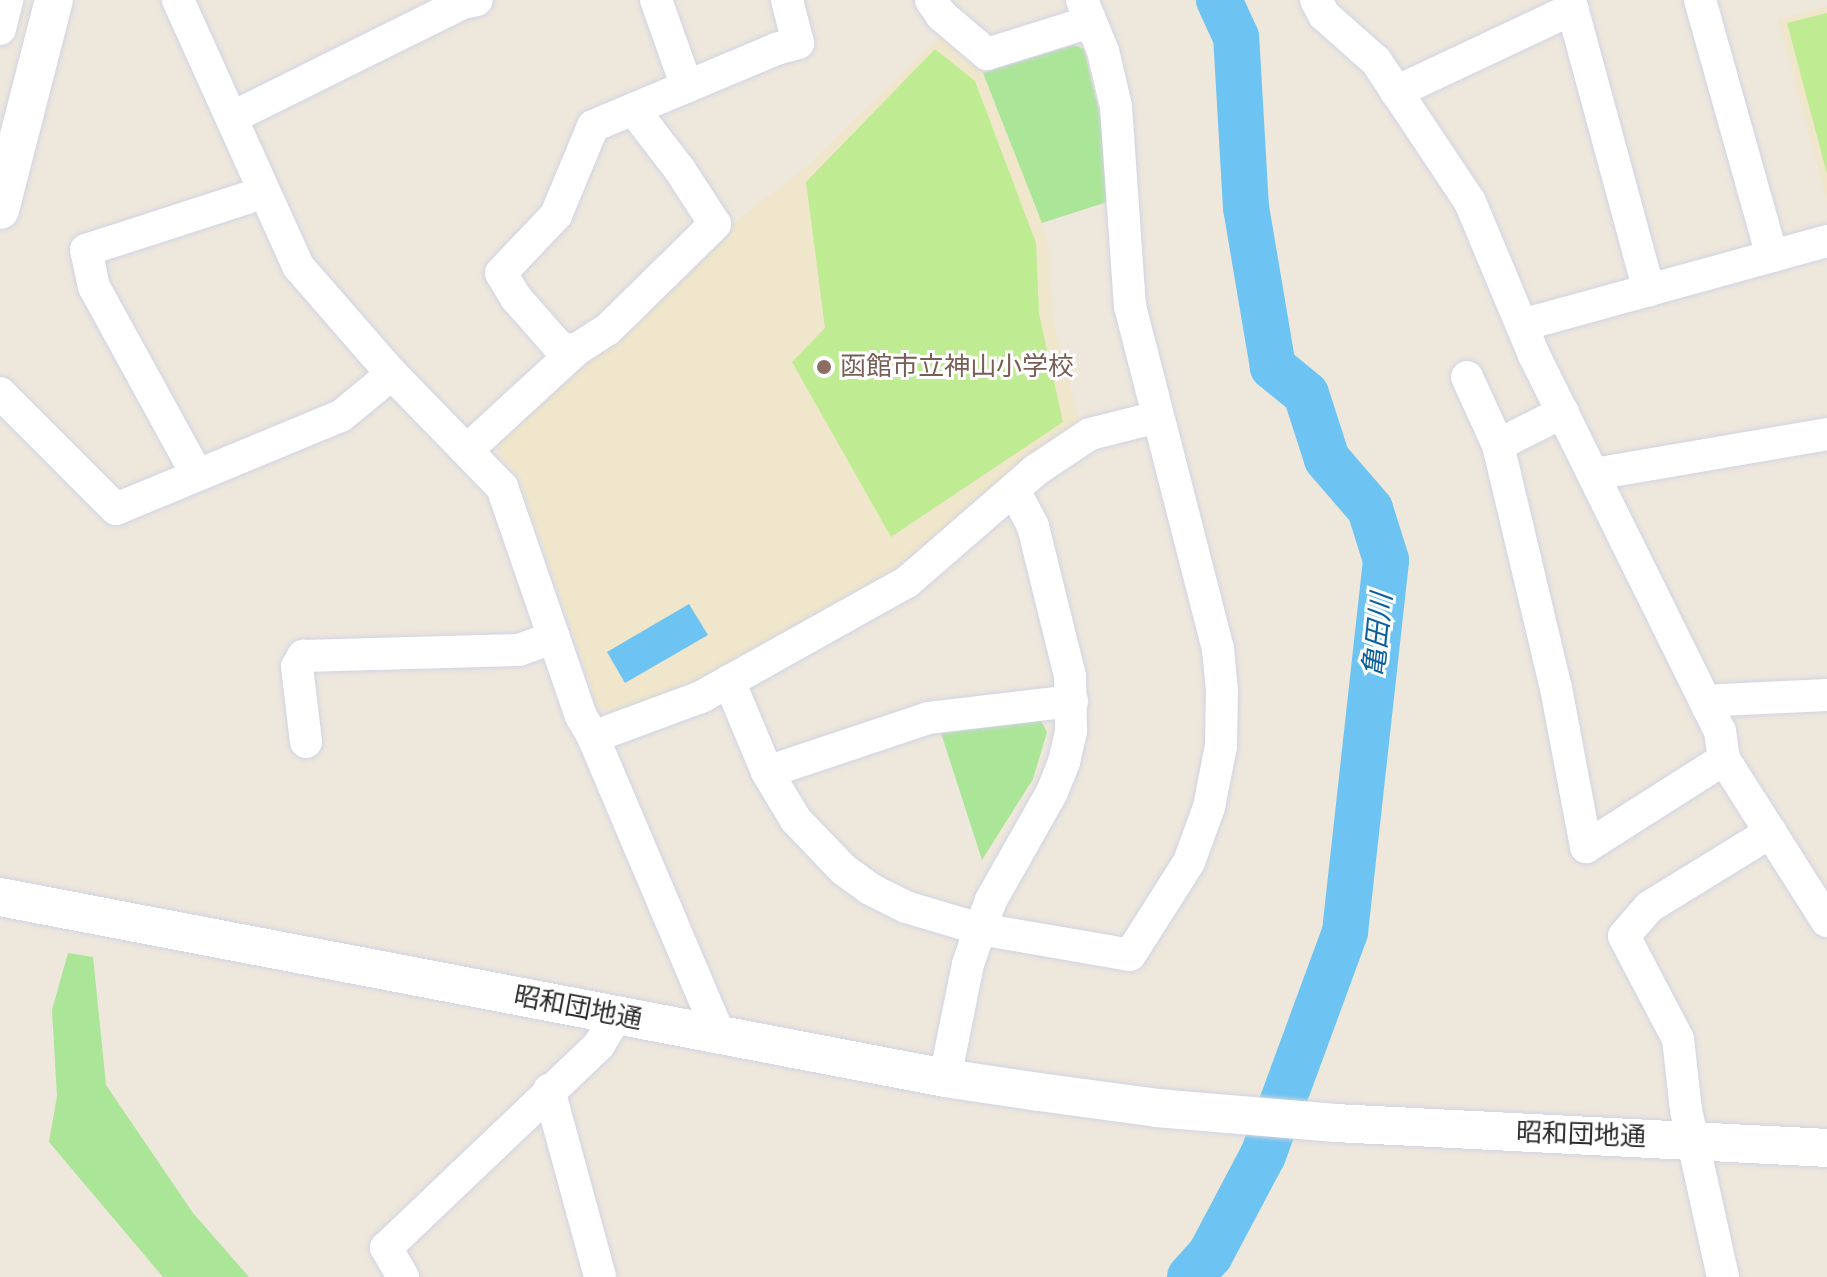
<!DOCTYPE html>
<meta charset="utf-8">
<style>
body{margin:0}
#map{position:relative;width:1827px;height:1277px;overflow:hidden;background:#ede7dc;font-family:Karla,"Noto Sans JP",sans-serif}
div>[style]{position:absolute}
.education>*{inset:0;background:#efe6cb}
.green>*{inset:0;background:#abe597}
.pitch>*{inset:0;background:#bfec93}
.water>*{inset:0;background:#6dc3f1}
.river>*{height:46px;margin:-23px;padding:0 23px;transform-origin:23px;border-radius:23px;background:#6dc3f1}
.roads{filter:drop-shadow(0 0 2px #d1d3e4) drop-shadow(0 0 2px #d1d3e4)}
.minor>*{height:32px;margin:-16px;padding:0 16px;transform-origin:16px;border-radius:16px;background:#fff}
.tertiary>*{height:38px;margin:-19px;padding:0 19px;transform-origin:19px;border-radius:19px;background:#fff}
.dots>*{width:22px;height:22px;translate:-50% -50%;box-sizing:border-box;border:4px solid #fff;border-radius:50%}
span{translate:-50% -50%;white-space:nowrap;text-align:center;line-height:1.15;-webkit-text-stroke:6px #fff;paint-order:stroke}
.education-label{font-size:26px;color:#785e54}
.left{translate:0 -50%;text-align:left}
.street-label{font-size:26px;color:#2b2b2b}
.water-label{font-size:28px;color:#0a5f9f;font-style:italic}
</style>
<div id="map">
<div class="education">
<div style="clip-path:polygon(1827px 7px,1827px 201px,1778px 19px)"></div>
<div style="clip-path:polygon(942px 35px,981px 69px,1042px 223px,1048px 243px,1053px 320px,1080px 423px,1010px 474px,898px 571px,690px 685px,616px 714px,598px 706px,519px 477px,499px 453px,498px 439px,548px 393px,616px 341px,733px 224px,808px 165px)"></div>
</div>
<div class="green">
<div style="clip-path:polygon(1074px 45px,1084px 49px,1102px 124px,1107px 202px,1042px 223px,983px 73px)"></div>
<div style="clip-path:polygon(1041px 721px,1047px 732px,1033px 779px,982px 860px,941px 733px)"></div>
<div style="clip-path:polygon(68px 953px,93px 957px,106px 1085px,193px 1213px,249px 1277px,163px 1277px,49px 1142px,57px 1096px,52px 1010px)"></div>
</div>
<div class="pitch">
<div style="clip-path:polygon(1827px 13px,1827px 174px,1787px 23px)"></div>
<div style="clip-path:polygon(935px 49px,975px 81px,1036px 243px,1039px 314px,1063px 422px,891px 537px,792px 362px,825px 328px,806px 182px)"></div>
</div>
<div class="water">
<div style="clip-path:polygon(689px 604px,708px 635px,625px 683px,607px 652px)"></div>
</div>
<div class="river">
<div style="left:1190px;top:1277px;width:30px;rotate:-48deg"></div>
<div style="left:1210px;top:1255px;width:113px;rotate:-62.1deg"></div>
<div style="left:1263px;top:1155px;width:238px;rotate:-69.8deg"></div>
<div style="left:1345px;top:932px;width:374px;rotate:-83.7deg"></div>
<div style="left:1386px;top:560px;width:53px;rotate:-107.4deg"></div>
<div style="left:1370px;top:509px;width:66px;rotate:-130.7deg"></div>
<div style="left:1327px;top:459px;width:68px;rotate:-107.9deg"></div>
<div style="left:1306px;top:394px;width:43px;rotate:-140.7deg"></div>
<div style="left:1273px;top:367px;width:161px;rotate:-99.6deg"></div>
<div style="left:1246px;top:208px;width:171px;rotate:-93.3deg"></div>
<div style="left:1236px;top:37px;width:41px;rotate:-114.7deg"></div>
</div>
<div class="roads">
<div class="minor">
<div style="left:178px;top:0;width:292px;rotate:65.7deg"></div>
<div style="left:298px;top:266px;width:143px;rotate:49deg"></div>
<div style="left:392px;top:374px;width:158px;rotate:45.8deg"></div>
<div style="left:502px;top:487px;width:242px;rotate:71deg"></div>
<div style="left:581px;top:716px;width:24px;rotate:60deg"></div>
<div style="left:593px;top:737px;width:325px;rotate:67deg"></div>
<div style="left:656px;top:0;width:92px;rotate:70.4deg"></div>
<div style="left:931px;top:0;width:18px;rotate:56deg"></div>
<div style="left:941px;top:15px;width:60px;rotate:40.3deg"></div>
<div style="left:987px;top:54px;width:108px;rotate:-17.3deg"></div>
<div style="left:1316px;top:0;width:17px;rotate:62deg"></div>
<div style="left:1324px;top:15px;width:69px;rotate:41.5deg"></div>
<div style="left:1376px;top:61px;width:169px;rotate:56.3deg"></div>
<div style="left:1470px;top:202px;width:166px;rotate:67.3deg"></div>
<div style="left:1534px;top:355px;width:419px;rotate:63.7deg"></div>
<div style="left:1720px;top:731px;width:28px;rotate:82deg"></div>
<div style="left:1724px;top:759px;width:192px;rotate:57.6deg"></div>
<div style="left:1570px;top:0;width:301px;rotate:74.8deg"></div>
<div style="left:1700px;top:0;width:266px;rotate:74.3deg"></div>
<div style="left:0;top:29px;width:30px;rotate:-76deg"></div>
<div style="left:1396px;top:92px;width:195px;rotate:-25.2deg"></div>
<div style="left:633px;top:109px;width:77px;rotate:52.4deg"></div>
<div style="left:680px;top:170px;width:64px;rotate:57.1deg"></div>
<div style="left:715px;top:224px;width:150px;rotate:135.5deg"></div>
<div style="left:608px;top:329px;width:38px;rotate:147deg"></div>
<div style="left:576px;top:350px;width:16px;rotate:-173deg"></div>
<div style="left:560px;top:348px;width:67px;rotate:-131.3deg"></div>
<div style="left:516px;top:298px;width:29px;rotate:-121deg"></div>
<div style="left:501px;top:273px;width:80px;rotate:-46.5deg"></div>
<div style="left:556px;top:215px;width:96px;rotate:-67.4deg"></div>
<div style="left:593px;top:126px;width:199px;rotate:-22.8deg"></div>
<div style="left:776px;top:49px;width:23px;rotate:-15deg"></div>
<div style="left:798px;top:43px;width:44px;rotate:-104.3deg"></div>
<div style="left:243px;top:112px;width:246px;rotate:-26.4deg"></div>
<div style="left:463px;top:3px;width:14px;rotate:-12deg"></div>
<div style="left:1522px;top:325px;width:316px;rotate:-15.4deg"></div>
<div style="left:1467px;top:377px;width:75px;rotate:65.5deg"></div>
<div style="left:0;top:393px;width:164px;rotate:45deg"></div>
<div style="left:116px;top:509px;width:243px;rotate:-22.5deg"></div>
<div style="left:341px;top:416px;width:66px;rotate:-39.5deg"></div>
<div style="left:1563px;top:412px;width:73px;rotate:153.1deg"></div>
<div style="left:1498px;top:445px;width:250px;rotate:76.6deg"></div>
<div style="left:1556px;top:688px;width:162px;rotate:79.3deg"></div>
<div style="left:1586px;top:847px;width:164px;rotate:-32.5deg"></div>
<div style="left:478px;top:440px;width:133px;rotate:-42.6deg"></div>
<div style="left:190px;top:462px;width:200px;rotate:-118.7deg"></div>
<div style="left:94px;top:287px;width:38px;rotate:-102deg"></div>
<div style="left:86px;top:250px;width:186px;rotate:-17.9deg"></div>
<div style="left:1594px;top:474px;width:236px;rotate:-9.7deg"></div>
<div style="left:729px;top:681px;width:99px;rotate:67.3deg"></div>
<div style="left:767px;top:772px;width:56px;rotate:58.9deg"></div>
<div style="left:796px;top:820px;width:69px;rotate:46.2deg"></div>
<div style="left:844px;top:870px;width:32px;rotate:36deg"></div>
<div style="left:870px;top:889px;width:40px;rotate:26.6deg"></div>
<div style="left:906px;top:907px;width:77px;rotate:16.6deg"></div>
<div style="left:980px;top:929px;width:152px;rotate:9.8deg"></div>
<div style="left:1130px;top:955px;width:110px;rotate:-57.6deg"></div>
<div style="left:1189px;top:862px;width:59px;rotate:-70deg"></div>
<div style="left:1209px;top:807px;width:62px;rotate:-78.9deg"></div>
<div style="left:1221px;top:746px;width:55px;rotate:-89deg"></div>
<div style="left:1222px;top:691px;width:42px;rotate:-95.4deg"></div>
<div style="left:1218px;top:649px;width:353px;rotate:-104.4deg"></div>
<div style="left:1130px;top:307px;width:201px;rotate:-94deg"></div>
<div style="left:1116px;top:106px;width:57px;rotate:-103.3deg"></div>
<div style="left:1103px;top:51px;width:55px;rotate:-112.4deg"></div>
<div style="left:1708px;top:708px;width:15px;rotate:-32deg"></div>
<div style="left:1721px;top:700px;width:106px;rotate:-2.7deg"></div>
<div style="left:593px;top:737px;width:115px;rotate:-20.3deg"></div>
<div style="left:701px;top:697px;width:236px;rotate:-29.2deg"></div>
<div style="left:907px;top:582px;width:171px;rotate:-41deg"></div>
<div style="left:1036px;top:470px;width:65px;rotate:-33.7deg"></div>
<div style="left:1090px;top:434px;width:69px;rotate:-14.2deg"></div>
<div style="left:306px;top:742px;width:76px;rotate:-96.8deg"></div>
<div style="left:297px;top:667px;width:13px;rotate:-61deg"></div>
<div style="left:303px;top:656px;width:216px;rotate:-1.6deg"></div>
<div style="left:519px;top:650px;width:37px;rotate:-20deg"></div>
<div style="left:767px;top:772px;width:170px;rotate:-18.5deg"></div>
<div style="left:928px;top:718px;width:145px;rotate:-6.7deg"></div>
<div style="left:945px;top:1078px;width:116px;rotate:-78.6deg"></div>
<div style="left:968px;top:964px;width:37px;rotate:-71deg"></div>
<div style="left:980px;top:929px;width:31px;rotate:-69deg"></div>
<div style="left:991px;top:900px;width:124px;rotate:-60.5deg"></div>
<div style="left:1052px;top:792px;width:32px;rotate:-68deg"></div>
<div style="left:1064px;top:762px;width:32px;rotate:-77deg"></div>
<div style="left:1071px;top:731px;width:55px;rotate:-91deg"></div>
<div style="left:1070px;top:676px;width:154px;rotate:-103.9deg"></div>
<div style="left:1033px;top:526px;width:41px;rotate:-117.8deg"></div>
<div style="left:549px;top:1090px;width:194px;rotate:74.7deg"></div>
<div style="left:403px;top:1277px;width:34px;rotate:-120deg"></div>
<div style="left:386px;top:1248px;width:294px;rotate:-43.6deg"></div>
<div style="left:599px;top:1045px;width:35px;rotate:-59deg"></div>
<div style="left:1723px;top:1277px;width:171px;rotate:-102.5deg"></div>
<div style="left:1686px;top:1110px;width:71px;rotate:-96.4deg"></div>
<div style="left:1678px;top:1039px;width:116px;rotate:-117.7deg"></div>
<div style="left:1624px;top:936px;width:38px;rotate:-49deg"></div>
<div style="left:1649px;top:907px;width:143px;rotate:-31.6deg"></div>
</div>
<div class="tertiary">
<div style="left:0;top:210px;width:217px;rotate:-75.6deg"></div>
<div style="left:0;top:897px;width:962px;rotate:10.84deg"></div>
<div style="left:945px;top:1078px;width:95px;rotate:8.5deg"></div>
<div style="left:1039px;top:1092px;width:119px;rotate:7.7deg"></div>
<div style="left:1157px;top:1108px;width:179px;rotate:4.8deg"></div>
<div style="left:1335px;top:1123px;width:493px;rotate:2.9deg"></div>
</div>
</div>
<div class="dots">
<div style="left:824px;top:367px;background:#8d6e63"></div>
</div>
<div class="education-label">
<span class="left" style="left:840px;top:367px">函館市立神山小学校</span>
</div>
<div class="street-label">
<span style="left:578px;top:1008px;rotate:11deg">昭和団地通</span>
<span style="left:1581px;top:1135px;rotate:2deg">昭和団地通</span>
</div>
<div class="water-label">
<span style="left:1378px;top:635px;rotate:-84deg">亀田川</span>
</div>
</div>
